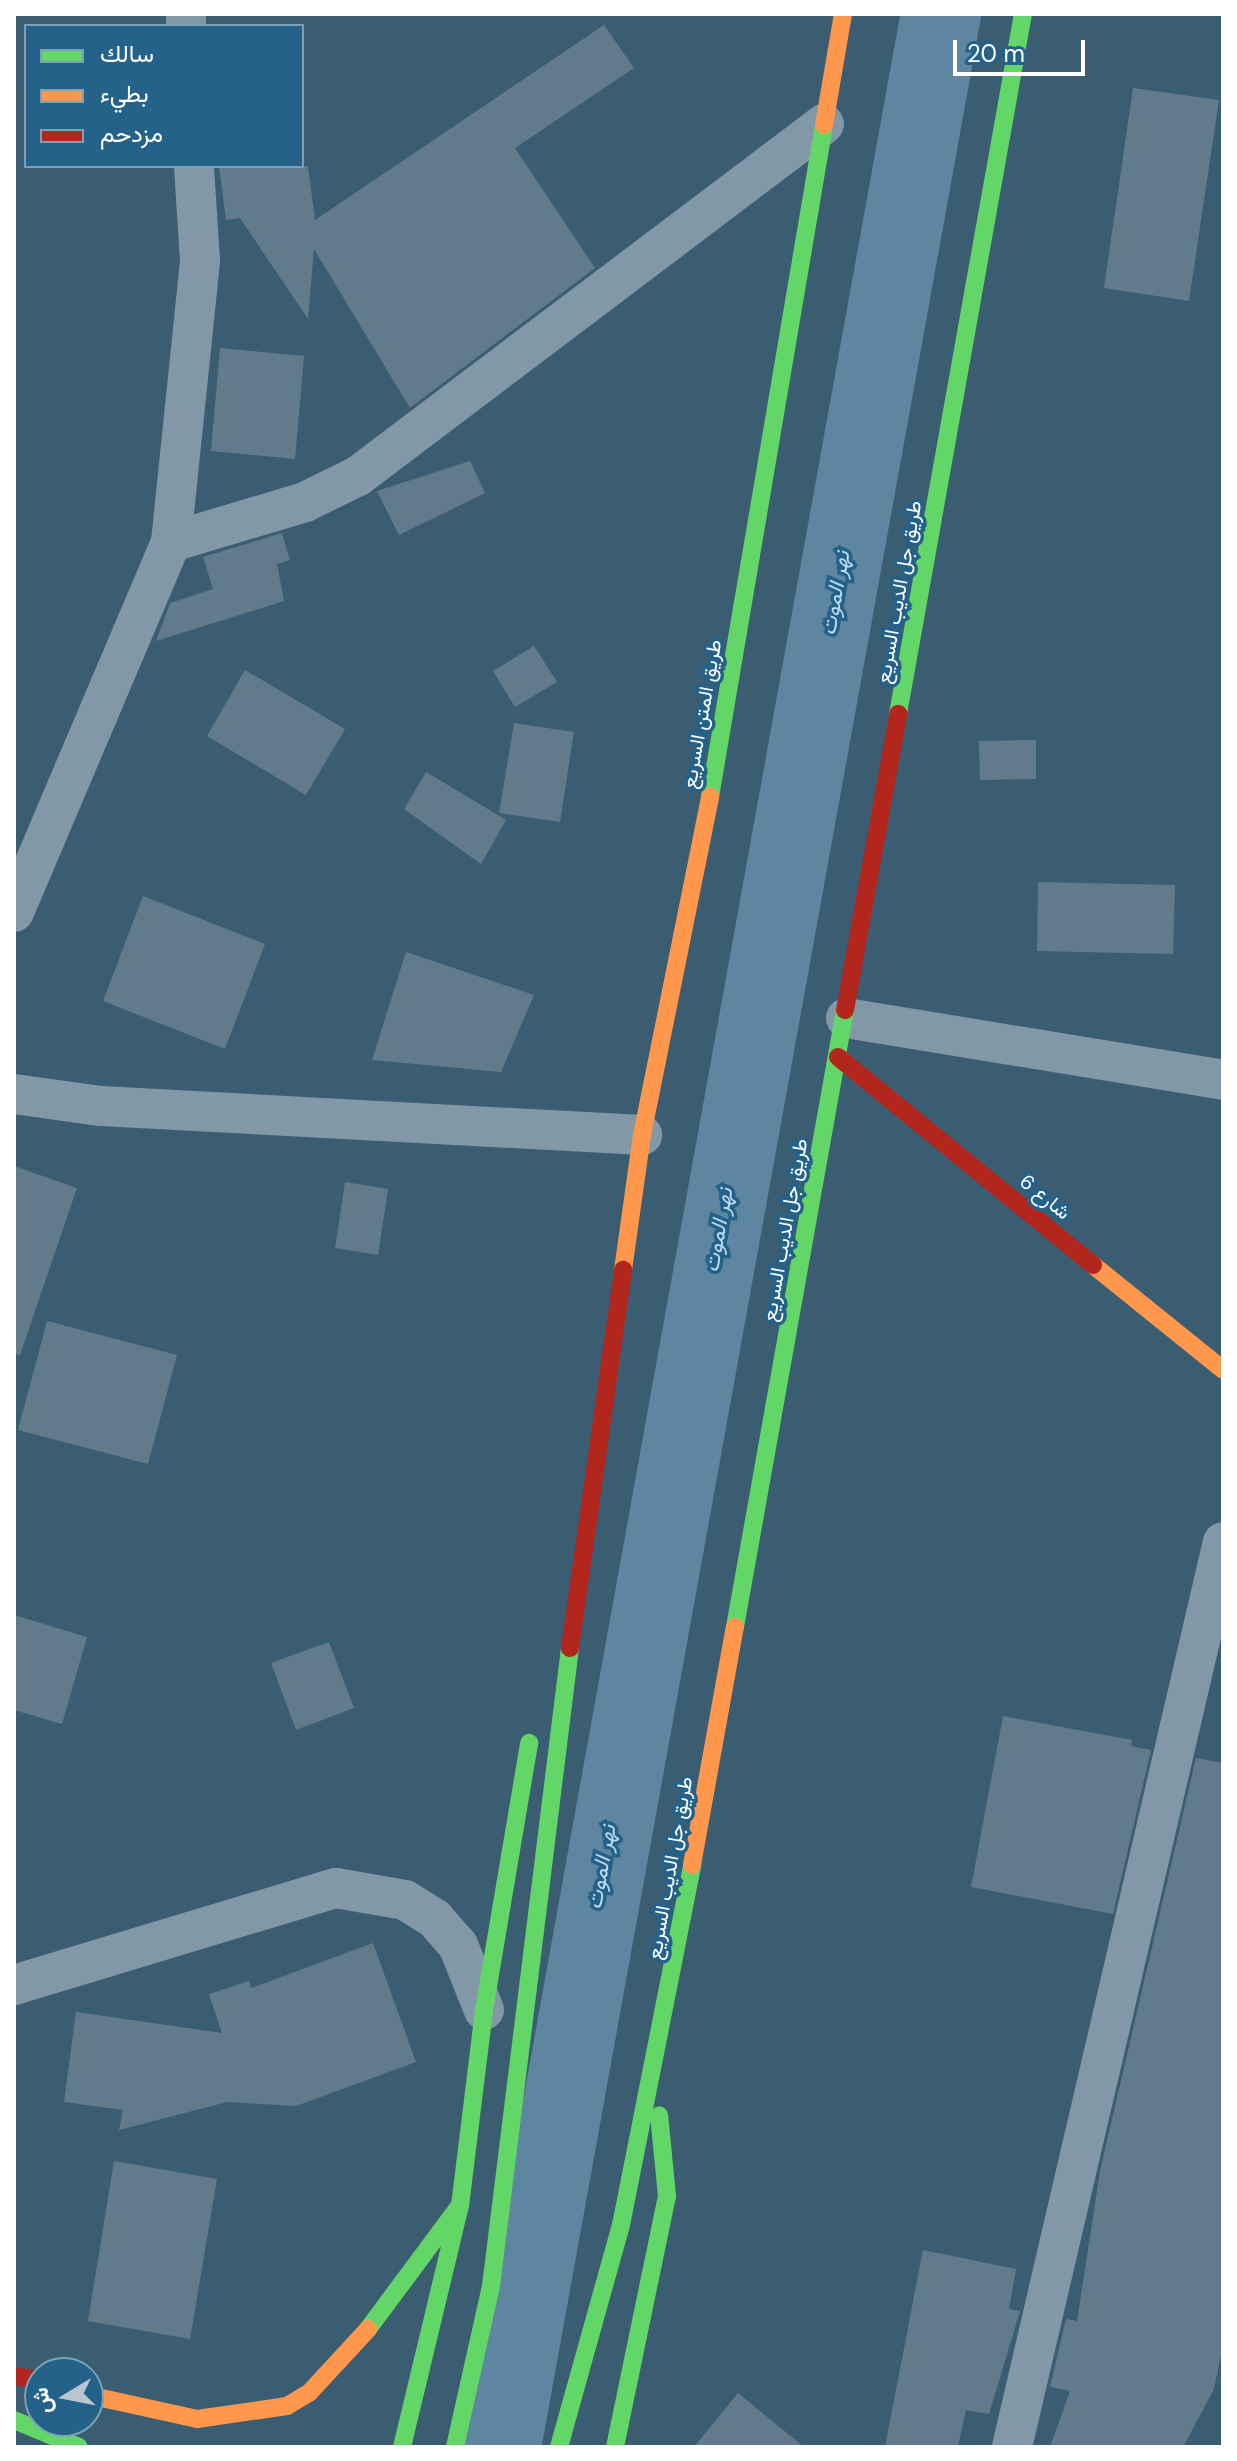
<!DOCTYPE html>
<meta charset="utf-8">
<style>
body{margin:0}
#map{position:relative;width:1237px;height:2461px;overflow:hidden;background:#3b5d72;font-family:"DM Sans",Vazirmatn,sans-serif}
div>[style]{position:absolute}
.river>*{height:80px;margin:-40px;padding:0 40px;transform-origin:40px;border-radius:40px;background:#5e86a0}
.building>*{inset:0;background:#627b8b}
.street>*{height:40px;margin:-20px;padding:0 20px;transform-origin:20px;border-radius:20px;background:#8298a7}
.fast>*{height:18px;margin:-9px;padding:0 9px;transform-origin:9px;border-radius:9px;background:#63d668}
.slow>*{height:18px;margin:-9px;padding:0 9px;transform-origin:9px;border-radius:9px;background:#ff974d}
.jam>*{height:18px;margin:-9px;padding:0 9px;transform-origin:9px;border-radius:9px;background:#b3261e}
span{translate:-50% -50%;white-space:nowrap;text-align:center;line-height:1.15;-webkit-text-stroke:7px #246289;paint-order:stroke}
.street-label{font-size:20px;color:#fff}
.water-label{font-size:22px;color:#bcddf1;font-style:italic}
.frame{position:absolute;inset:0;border:16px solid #fff;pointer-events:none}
.legend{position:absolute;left:24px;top:24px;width:280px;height:144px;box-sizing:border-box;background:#246289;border:2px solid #7ca1b8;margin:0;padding:10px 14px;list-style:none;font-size:24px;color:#fff}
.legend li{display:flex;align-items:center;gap:16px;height:40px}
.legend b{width:40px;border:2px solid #7ca1b8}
.north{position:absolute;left:24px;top:2357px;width:80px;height:80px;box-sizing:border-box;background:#246289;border:2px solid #7ca1b8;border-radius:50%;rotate:260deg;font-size:22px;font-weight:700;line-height:32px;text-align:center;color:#fff}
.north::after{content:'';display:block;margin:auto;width:28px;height:36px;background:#bac6ce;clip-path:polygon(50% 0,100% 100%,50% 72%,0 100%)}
.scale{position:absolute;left:953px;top:40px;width:132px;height:36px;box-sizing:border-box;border:4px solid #fff;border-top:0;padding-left:10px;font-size:24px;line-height:28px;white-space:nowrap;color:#fff;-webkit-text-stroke:6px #246289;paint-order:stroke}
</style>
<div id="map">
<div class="river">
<div style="left:501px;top:2447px;width:2472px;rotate:-79.75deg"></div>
</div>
<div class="building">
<div style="clip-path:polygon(604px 25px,634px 68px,515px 148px,595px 268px,410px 408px,314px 249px,308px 319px,240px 218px,226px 220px,219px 166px,308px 166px,315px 220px)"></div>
<div style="clip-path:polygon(1133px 88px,1219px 100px,1189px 301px,1104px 288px)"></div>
<div style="clip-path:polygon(220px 348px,304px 356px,295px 459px,211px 451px)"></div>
<div style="clip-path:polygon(470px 461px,485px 493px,399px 535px,377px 491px)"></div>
<div style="clip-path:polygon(282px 533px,290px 560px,277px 564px,284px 601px,156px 641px,170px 603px,213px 589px,203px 557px)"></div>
<div style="clip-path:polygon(534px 646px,557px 682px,515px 707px,493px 671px)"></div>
<div style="clip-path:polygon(245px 670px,345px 729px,306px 795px,207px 736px)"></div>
<div style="clip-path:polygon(514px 723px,574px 732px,560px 822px,499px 813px)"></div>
<div style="clip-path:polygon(1036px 740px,1036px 779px,980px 780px,979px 741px)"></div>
<div style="clip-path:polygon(426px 772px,506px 820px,481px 864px,404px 809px)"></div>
<div style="clip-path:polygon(1038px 882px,1175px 885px,1173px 954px,1037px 951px)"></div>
<div style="clip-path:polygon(143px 896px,265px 944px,225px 1049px,103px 1001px)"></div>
<div style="clip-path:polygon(406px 952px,534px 995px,501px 1072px,372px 1060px)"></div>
<div style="clip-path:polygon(14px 1166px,77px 1188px,20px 1355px,14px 1354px)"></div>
<div style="clip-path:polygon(345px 1182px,388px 1189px,378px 1255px,335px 1248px)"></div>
<div style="clip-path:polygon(47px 1321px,177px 1355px,148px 1464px,18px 1430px)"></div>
<div style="clip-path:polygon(14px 1615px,87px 1637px,62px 1724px,14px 1710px)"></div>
<div style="clip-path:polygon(329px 1642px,354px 1708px,296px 1730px,271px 1663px)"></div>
<div style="clip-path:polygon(1003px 1716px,1132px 1740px,1131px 1746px,1151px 1750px,1113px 1914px,971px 1887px)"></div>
<div style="clip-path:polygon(1196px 1758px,1223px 1763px,1223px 2345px,1214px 2389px,1183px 2447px,1050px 2447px,1070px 2391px,1050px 2387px,1066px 2319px,1077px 2321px,1100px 2171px)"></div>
<div style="clip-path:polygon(373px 1943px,416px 2062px,296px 2106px,227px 2102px,119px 2130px,123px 2110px,64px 2102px,76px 2012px,222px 2033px,209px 1994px,249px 1981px,251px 1988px)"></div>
<div style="clip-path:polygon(114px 2161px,217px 2179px,190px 2339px,88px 2321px)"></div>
<div style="clip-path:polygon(923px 2250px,1016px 2269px,1009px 2309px,1020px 2311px,989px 2414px,966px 2410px,958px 2447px,885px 2447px)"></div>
<div style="clip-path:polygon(738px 2393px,804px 2447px,694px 2447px)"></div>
</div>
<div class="street">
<div style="left:186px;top:14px;width:12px;rotate:90deg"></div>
<div style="left:171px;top:542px;width:140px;rotate:-16.6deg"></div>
<div style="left:305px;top:502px;width:59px;rotate:-26.1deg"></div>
<div style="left:358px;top:476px;width:584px;rotate:-37.07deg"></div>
<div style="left:14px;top:912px;width:402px;rotate:-67deg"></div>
<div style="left:171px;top:542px;width:283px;rotate:-84.1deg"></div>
<div style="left:200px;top:260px;width:94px;rotate:-93.7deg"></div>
<div style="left:846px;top:1018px;width:382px;rotate:9.3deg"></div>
<div style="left:14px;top:1094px;width:88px;rotate:7.9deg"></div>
<div style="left:101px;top:1106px;width:542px;rotate:3.07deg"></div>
<div style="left:14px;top:1985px;width:336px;rotate:-16.8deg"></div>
<div style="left:336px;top:1888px;width:70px;rotate:9.9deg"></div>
<div style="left:405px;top:1900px;width:36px;rotate:32deg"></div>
<div style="left:435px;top:1919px;width:35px;rotate:49deg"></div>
<div style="left:458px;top:1945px;width:70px;rotate:68.2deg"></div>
<div style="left:1012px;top:2447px;width:929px;rotate:-76.88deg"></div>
</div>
<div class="fast">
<div style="left:898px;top:714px;width:711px;rotate:-79.88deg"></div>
<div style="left:710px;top:797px;width:682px;rotate:-80.37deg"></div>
<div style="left:735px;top:1627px;width:627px;rotate:-79.89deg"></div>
<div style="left:368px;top:2329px;width:151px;rotate:-53.4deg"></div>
<div style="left:14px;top:2420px;width:70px;rotate:22.6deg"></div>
<div style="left:402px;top:2447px;width:248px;rotate:-76.5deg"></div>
<div style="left:460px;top:2206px;width:197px;rotate:-83deg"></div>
<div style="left:484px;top:2010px;width:271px;rotate:-80.4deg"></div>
<div style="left:455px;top:2447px;width:165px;rotate:-77.4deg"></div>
<div style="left:491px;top:2286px;width:643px;rotate:-82.94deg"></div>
<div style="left:559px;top:2447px;width:230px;rotate:-74.4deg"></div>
<div style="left:621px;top:2225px;width:367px;rotate:-78.8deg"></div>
<div style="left:615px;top:2447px;width:256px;rotate:-78.3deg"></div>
<div style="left:667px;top:2196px;width:81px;rotate:-95.6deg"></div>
</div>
<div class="slow">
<div style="left:824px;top:125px;width:113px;rotate:-80.3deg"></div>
<div style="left:1093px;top:1265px;width:167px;rotate:38.9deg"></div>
<div style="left:623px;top:1270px;width:136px;rotate:-82deg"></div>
<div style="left:642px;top:1135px;width:345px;rotate:-78.6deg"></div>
<div style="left:692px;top:1865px;width:242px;rotate:-79.8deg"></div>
<div style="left:88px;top:2395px;width:112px;rotate:12.4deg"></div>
<div style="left:197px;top:2419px;width:91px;rotate:-8.2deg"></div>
<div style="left:287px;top:2406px;width:26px;rotate:-31deg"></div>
<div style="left:309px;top:2393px;width:87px;rotate:-47.3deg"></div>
</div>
<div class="jam">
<div style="left:845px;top:1010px;width:301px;rotate:-79.8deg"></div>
<div style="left:838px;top:1057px;width:329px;rotate:39.2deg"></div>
<div style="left:570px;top:1648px;width:382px;rotate:-82deg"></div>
<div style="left:14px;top:2376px;width:26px;rotate:9deg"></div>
</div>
<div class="street-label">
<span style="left:899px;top:592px;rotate:-80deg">طريق جل الديب السريع</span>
<span style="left:702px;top:714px;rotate:-80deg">طريق المتن السريع</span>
<span style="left:1045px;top:1197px;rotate:39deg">شارع 6</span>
<span style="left:785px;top:1230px;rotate:-80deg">طريق جل الديب السريع</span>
<span style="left:670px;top:1868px;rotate:-80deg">طريق جل الديب السريع</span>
</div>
<div class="water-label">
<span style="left:835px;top:593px;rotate:-80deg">نهر الموت</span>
<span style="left:718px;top:1230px;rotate:-80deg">نهر الموت</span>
<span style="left:601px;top:1867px;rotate:-80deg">نهر الموت</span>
</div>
<div class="frame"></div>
<ul class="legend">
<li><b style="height:10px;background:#63d668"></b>سالك</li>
<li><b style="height:10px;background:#ff974d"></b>بطيء</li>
<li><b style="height:10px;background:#b3261e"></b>مزدحم</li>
</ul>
<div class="north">ش</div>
<div class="scale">20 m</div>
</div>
